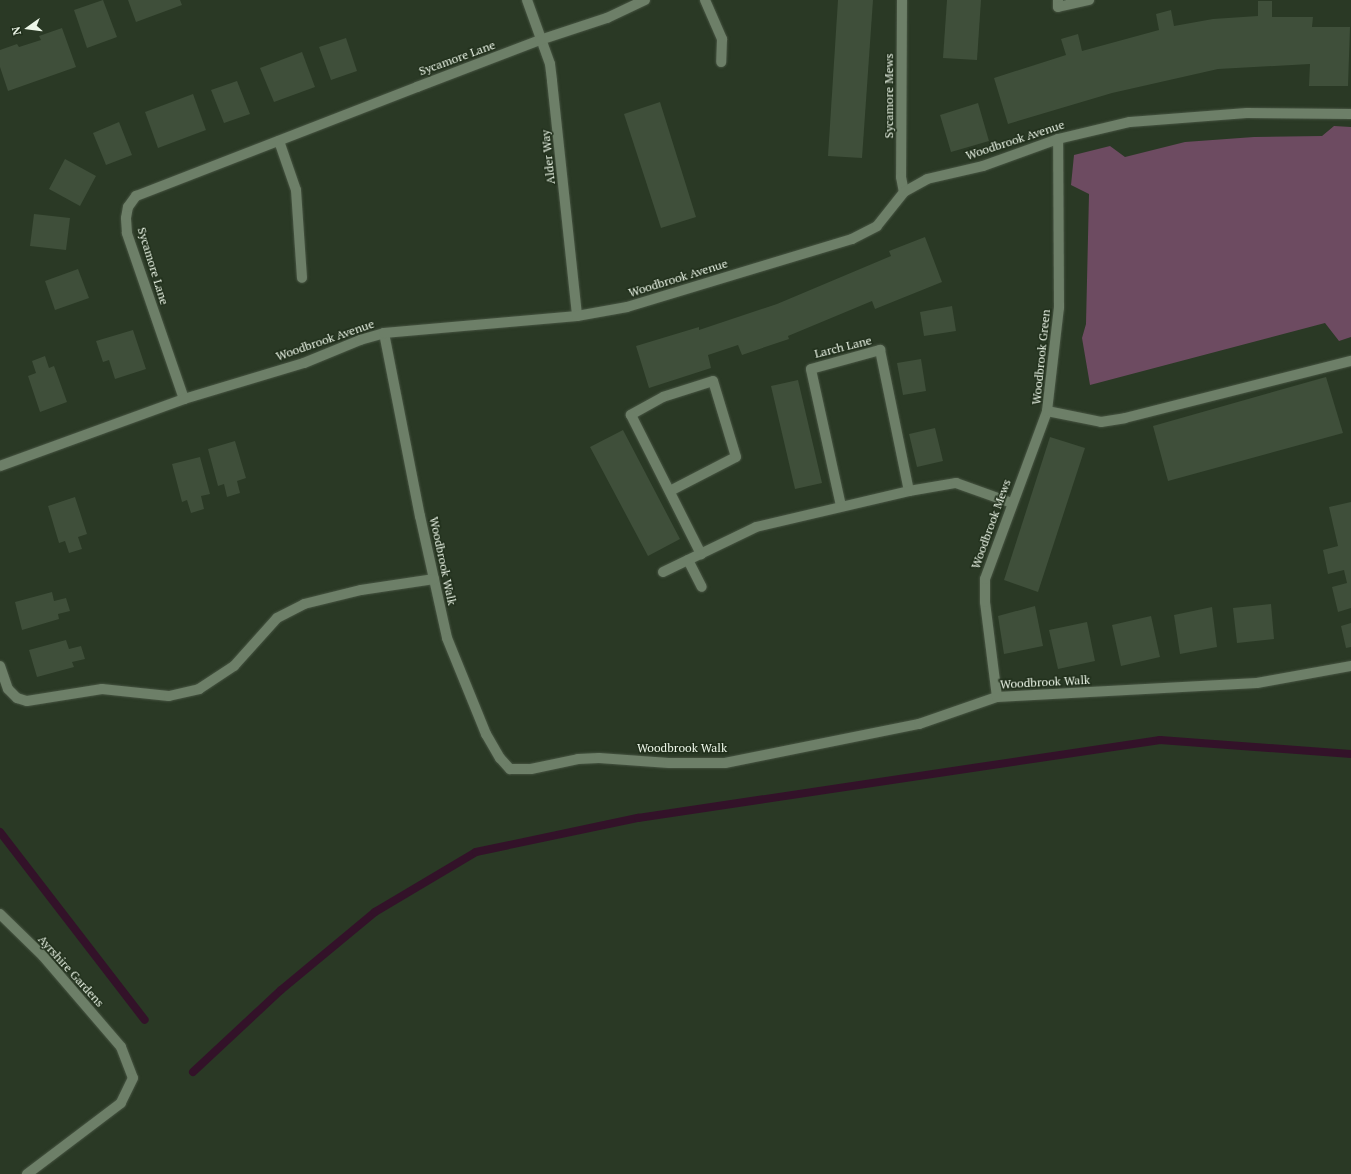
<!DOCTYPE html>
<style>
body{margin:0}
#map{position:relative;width:1351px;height:1174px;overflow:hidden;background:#2a3925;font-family:"PT Serif",serif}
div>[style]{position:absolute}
.green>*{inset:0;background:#6d4b61}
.stream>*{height:8px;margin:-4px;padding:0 4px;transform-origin:4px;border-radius:4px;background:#331229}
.building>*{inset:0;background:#3f4f3a}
.roads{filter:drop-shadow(0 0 1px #475442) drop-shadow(0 0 1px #475442)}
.service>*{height:10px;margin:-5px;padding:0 5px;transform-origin:5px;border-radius:5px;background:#6d7f68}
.minor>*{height:10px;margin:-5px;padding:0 5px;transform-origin:5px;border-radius:5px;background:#6d7f68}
span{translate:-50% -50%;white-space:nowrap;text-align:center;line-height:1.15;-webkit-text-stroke:3px #202f1b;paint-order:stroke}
.street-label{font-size:12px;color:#edf7e9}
.north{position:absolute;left:8px;top:8px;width:40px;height:40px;-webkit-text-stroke:3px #202f1b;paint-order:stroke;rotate:256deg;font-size:11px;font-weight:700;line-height:16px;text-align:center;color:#edf7e9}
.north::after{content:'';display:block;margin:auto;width:14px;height:18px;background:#edf7e9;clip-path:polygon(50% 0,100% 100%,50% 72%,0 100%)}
</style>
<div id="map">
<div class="green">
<div style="clip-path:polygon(1334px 126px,1351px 127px,1351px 337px,1339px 341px,1325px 323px,1090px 385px,1082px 338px,1086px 324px,1089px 194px,1071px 185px,1074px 155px,1110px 146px,1125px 157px,1185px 142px,1254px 137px,1322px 136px)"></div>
</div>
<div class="stream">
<div style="left:0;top:832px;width:237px;rotate:52.4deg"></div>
<div style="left:193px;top:1072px;width:120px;rotate:-43deg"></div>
<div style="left:281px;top:990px;width:122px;rotate:-39.7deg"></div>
<div style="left:375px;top:912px;width:117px;rotate:-30.7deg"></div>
<div style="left:476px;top:852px;width:166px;rotate:-11.9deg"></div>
<div style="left:638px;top:818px;width:528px;rotate:-8.5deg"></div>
<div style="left:1160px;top:740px;width:192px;rotate:4.2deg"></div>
</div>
<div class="building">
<div style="clip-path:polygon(103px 0,117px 37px,87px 48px,74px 10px)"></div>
<div style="clip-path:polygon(128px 0,180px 0,182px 5px,136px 22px)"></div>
<div style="clip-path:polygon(838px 0,873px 0,862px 158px,828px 156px)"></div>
<div style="clip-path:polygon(947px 0,981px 0,977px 60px,943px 58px)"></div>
<div style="clip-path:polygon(1258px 1px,1272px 1px,1272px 17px,1313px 17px,1312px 27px,1350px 27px,1348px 86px,1309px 86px,1310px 64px,1218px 69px,1112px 93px,1008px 124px,994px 78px,1066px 55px,1061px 39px,1078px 34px,1082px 51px,1159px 30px,1156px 14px,1171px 10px,1174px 26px,1213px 19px,1258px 16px)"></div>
<div style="clip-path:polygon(62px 28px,76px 67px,8px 91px,0 67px,0 50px,17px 44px,19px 47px,41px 40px,39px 36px)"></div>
<div style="clip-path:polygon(346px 38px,357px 71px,331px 80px,319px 47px)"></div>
<div style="clip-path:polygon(302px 52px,315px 87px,274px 102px,260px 68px)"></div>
<div style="clip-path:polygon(237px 81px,250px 114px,224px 123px,211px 90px)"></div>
<div style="clip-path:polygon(193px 94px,206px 130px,158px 148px,145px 112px)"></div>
<div style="clip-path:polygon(660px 102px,696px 217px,661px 228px,624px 114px)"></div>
<div style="clip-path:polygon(978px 103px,989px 141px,951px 152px,940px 115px)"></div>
<div style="clip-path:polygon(119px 122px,132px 155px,106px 165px,93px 133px)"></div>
<div style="clip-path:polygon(65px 159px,96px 176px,80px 206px,49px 189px)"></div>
<div style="clip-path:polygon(34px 214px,70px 218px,66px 250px,30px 246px)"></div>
<div style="clip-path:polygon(925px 237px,942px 282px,875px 309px,872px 301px,788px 336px,789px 339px,768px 346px,742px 355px,738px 345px,708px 355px,711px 368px,649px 388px,636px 346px,699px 327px,699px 330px,777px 304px,891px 256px,889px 251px)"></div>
<div style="clip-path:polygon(78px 269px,89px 298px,55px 310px,45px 281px)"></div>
<div style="clip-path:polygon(952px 306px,956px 331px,924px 336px,920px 312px)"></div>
<div style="clip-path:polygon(133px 330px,146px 369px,115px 379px,109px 360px,103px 362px,96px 341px)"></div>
<div style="clip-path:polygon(45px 356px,49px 368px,54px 366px,67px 402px,40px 412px,28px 376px,36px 373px,32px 361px)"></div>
<div style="clip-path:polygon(921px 359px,926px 391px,903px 395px,897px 363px)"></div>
<div style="clip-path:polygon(1326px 377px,1343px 433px,1168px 481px,1153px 426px)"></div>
<div style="clip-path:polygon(798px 380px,822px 483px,795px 489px,771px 386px)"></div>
<div style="clip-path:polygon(935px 428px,943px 461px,917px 467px,909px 434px)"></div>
<div style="clip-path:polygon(623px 430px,680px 539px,648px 556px,590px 447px)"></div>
<div style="clip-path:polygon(1050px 437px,1085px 448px,1038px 592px,1004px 580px)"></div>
<div style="clip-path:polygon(235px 441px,246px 478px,237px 481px,240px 493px,227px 497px,224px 484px,218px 486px,208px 449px)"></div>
<div style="clip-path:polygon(200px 457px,210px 494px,201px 496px,204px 509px,191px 513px,187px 500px,182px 502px,172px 464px)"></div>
<div style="clip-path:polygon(75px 497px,87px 534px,78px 537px,82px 549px,69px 553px,65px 541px,59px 543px,48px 506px)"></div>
<div style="clip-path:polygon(1351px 502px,1351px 608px,1338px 612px,1332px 587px,1347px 583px,1344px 570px,1328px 574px,1323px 550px,1338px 546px,1329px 507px)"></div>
<div style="clip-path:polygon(52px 592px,54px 601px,66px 598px,70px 611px,58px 614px,59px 619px,22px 630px,15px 602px)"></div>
<div style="clip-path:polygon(1271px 604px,1274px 639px,1237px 643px,1233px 608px)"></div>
<div style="clip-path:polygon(1035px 606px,1043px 646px,1004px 654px,998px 616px)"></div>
<div style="clip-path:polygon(1212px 607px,1217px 647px,1180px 654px,1174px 615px)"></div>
<div style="clip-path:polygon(1151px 616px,1160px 657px,1121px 666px,1112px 625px)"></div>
<div style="clip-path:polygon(1087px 622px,1095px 661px,1058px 669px,1049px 630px)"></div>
<div style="clip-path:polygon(1351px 623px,1351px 647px,1346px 648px,1341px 626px)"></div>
<div style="clip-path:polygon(66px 640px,69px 649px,81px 646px,85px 659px,72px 662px,74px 667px,37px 677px,29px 650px)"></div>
</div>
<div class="roads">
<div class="service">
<div style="left:705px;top:0;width:43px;rotate:66.4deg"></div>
<div style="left:722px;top:39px;width:23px;rotate:92deg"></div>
<div style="left:670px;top:491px;width:74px;rotate:-27.3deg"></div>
<div style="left:736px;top:457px;width:79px;rotate:-106.8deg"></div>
<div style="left:713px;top:381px;width:52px;rotate:162.3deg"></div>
<div style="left:663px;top:397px;width:37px;rotate:151deg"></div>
<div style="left:631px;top:415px;width:156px;rotate:63.3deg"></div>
<div style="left:841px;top:506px;width:140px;rotate:-102.4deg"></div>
<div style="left:811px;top:369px;width:72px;rotate:-15.4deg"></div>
<div style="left:880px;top:350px;width:144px;rotate:78.4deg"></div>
</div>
<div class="minor">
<div style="left:527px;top:0;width:68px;rotate:70.2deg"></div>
<div style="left:550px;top:64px;width:17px;rotate:83deg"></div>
<div style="left:552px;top:81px;width:236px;rotate:83.9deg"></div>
<div style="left:902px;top:0;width:177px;rotate:90.3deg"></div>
<div style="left:901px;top:177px;width:15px;rotate:79deg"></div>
<div style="left:1058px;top:0;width:7px;rotate:90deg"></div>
<div style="left:1058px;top:7px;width:32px;rotate:-13deg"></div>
<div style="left:279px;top:141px;width:52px;rotate:70.9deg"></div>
<div style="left:296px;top:190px;width:88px;rotate:86.1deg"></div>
<div style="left:384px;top:333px;width:187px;rotate:78.9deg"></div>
<div style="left:420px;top:516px;width:125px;rotate:77.5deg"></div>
<div style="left:447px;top:638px;width:104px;rotate:67.9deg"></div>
<div style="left:486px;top:734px;width:28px;rotate:60deg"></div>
<div style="left:500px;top:758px;width:15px;rotate:48deg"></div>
<div style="left:510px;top:769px;width:21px"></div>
<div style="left:531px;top:769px;width:48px;rotate:-12deg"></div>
<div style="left:578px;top:759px;width:21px;rotate:-3deg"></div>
<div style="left:599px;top:758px;width:70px;rotate:4.1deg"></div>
<div style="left:669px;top:763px;width:56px"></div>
<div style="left:725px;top:763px;width:198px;rotate:-11.4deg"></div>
<div style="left:919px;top:724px;width:83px;rotate:-19.1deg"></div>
<div style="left:997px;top:697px;width:260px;rotate:-3.1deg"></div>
<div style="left:1257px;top:683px;width:96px;rotate:-10.3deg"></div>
<div style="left:184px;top:399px;width:176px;rotate:-109deg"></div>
<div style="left:127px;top:233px;width:15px;rotate:-94deg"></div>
<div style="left:126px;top:218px;width:11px;rotate:-80deg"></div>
<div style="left:128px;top:207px;width:14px;rotate:-54deg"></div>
<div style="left:136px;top:196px;width:301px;rotate:-21.2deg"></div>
<div style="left:417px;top:87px;width:132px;rotate:-20.9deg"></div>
<div style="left:540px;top:40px;width:71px;rotate:-18.2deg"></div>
<div style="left:607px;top:18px;width:42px;rotate:-25.3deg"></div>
<div style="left:1047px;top:411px;width:55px;rotate:11.5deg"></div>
<div style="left:1101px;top:422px;width:24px;rotate:-9deg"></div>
<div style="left:1125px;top:418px;width:233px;rotate:-14.2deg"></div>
<div style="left:0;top:466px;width:196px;rotate:-20deg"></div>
<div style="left:184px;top:399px;width:125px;rotate:-16.7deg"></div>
<div style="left:304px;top:363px;width:61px;rotate:-22.3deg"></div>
<div style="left:360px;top:340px;width:25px;rotate:-16deg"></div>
<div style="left:384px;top:333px;width:194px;rotate:-5deg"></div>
<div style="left:577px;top:316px;width:51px;rotate:-10.2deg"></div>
<div style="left:627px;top:307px;width:235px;rotate:-16.8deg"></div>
<div style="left:852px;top:239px;width:28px;rotate:-27deg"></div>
<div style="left:877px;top:226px;width:43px;rotate:-51.5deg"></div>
<div style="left:904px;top:192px;width:26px;rotate:-29deg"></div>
<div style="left:927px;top:179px;width:57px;rotate:-13.1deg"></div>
<div style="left:983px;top:166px;width:80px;rotate:-19.8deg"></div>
<div style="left:1058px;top:139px;width:74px;rotate:-13.3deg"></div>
<div style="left:1130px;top:122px;width:117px;rotate:-4.4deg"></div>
<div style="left:1247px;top:113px;width:104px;rotate:0.6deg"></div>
<div style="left:688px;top:560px;width:30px;rotate:63deg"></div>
<div style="left:663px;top:572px;width:103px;rotate:-25.8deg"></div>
<div style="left:756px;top:527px;width:157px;rotate:-13.2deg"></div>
<div style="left:909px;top:491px;width:48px;rotate:-9.7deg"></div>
<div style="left:956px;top:483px;width:59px;rotate:19.7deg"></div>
<div style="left:0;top:666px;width:24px;rotate:71deg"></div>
<div style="left:8px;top:689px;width:13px;rotate:45deg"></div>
<div style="left:17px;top:698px;width:10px;rotate:17deg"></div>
<div style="left:27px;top:701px;width:76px;rotate:-9.1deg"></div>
<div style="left:102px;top:689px;width:67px;rotate:6deg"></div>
<div style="left:169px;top:696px;width:31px;rotate:-13deg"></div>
<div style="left:199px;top:689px;width:42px;rotate:-33.3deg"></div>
<div style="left:234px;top:666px;width:64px;rotate:-48.1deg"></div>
<div style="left:277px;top:618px;width:30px;rotate:-27deg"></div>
<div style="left:304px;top:604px;width:59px;rotate:-13.8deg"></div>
<div style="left:361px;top:590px;width:74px;rotate:-8.6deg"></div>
<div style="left:997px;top:697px;width:96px;rotate:-97.2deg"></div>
<div style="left:985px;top:602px;width:23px;rotate:-90deg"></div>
<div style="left:985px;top:579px;width:179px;rotate:-69.7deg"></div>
<div style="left:1047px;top:411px;width:104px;rotate:-83.4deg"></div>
<div style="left:1059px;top:308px;width:169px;rotate:-90.3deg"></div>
<div style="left:0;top:914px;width:60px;rotate:44.3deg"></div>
<div style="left:43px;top:956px;width:120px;rotate:49.4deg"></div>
<div style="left:121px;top:1047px;width:33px;rotate:69deg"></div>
<div style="left:133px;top:1078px;width:28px;rotate:116deg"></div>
<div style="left:121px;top:1103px;width:118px;rotate:142.9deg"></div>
</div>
</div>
<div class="street-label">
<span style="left:457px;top:58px;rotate:-20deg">Sycamore Lane</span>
<span style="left:889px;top:96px;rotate:-90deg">Sycamore Mews</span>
<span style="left:1015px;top:140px;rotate:-18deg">Woodbrook Avenue</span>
<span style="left:548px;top:157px;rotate:-96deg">Alder Way</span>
<span style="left:153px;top:266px;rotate:73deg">Sycamore Lane</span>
<span style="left:678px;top:278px;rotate:-17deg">Woodbrook Avenue</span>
<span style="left:325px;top:340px;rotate:-19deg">Woodbrook Avenue</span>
<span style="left:843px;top:347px;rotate:-14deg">Larch Lane</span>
<span style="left:1041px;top:357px;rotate:-84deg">Woodbrook Green</span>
<span style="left:991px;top:524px;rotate:-70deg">Woodbrook Mews</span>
<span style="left:443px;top:561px;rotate:78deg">Woodbrook Walk</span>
<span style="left:1045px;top:682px;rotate:-3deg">Woodbrook Walk</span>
<span style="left:682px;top:748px">Woodbrook Walk</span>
<span style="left:71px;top:971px;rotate:48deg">Ayrshire Gardens</span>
</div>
<div class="north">N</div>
</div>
